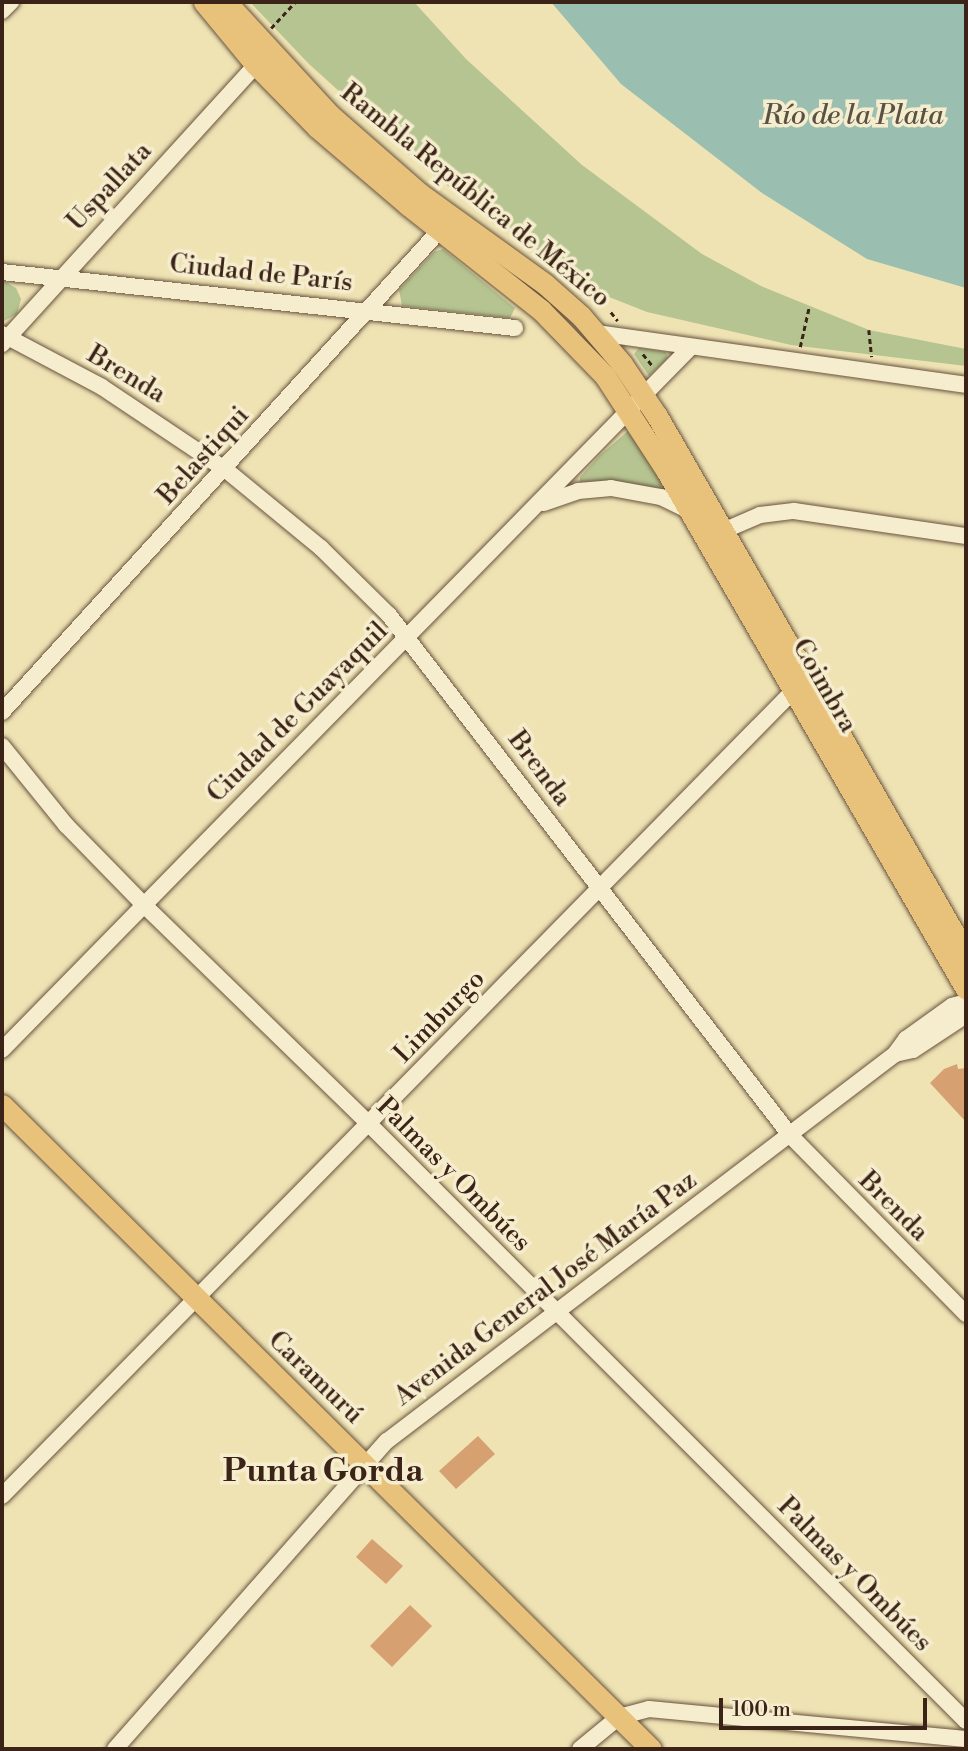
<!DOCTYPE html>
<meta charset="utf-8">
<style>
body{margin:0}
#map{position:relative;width:968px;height:1751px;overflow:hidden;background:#efe3b4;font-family:"Libre Bodoni",serif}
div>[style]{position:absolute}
.green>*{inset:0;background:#b5c490}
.water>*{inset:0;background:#9abeaf}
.building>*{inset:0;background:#d6a071}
.path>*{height:2.5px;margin-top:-1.25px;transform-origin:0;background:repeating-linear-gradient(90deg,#3b2317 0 5px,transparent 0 8.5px)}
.roads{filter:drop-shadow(0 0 2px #68533e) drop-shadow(0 0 2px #68533e)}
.minor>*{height:16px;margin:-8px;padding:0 8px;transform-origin:8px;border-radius:8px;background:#f5edce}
.major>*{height:21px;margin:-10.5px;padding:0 10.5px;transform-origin:10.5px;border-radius:10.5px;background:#e8c27a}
span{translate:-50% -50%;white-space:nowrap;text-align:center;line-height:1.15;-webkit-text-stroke:7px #f5edce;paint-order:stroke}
.street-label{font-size:26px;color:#3b2317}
.water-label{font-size:28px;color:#585245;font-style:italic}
.district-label{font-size:33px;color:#3b2317;font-weight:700}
.frame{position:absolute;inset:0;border:4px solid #3b2317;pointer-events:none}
.scale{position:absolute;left:719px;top:1698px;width:208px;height:32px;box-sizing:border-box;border:4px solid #3b2317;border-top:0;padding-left:9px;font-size:21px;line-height:24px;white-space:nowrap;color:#3b2317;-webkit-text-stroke:5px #f5edce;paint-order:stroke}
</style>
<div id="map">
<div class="green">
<div style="clip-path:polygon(250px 2px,414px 2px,466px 59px,582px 165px,702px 254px,761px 286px,869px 330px,966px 349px,966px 366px,791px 345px,647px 312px,599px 293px,548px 261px,424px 168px,309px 64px)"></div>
<div style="clip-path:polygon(443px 249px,515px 308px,510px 318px,402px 306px,399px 290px,434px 252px)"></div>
<div style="clip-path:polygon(2px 280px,16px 288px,21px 299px,17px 314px,2px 322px)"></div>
<div style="clip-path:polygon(639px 348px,666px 352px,668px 358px,649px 376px,634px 354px)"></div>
<div style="clip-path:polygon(628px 431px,662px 483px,660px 488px,580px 483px,580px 477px,600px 455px)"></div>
</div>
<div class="water">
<div style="clip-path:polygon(551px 2px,966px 2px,966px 288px,867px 259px,762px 193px,621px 84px)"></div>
</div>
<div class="building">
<div style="clip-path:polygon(957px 1064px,958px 1069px,966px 1068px,966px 1122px,930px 1083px,944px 1069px)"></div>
<div style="clip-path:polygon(478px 1436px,495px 1454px,456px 1489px,439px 1471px)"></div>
<div style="clip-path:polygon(372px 1539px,403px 1566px,386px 1584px,356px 1557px)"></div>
<div style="clip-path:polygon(410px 1605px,432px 1626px,392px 1667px,370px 1646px)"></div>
</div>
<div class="path">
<div style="left:271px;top:28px;width:35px;rotate:-47deg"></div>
<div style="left:611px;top:312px;width:11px;rotate:52deg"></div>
<div style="left:869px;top:330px;width:27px;rotate:84deg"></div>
<div style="left:800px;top:347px;width:41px;rotate:-77.3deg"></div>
<div style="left:643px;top:354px;width:14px;rotate:51deg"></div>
</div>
<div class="roads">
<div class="minor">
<div style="left:2px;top:11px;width:13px;rotate:-45deg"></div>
<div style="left:2px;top:272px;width:516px;rotate:6.23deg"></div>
<div style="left:597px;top:333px;width:373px;rotate:8deg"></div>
<div style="left:2px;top:334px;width:113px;rotate:27.9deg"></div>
<div style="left:102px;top:387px;width:149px;rotate:33.8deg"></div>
<div style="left:226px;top:470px;width:123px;rotate:39.4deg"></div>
<div style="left:321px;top:548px;width:95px;rotate:44.6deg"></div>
<div style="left:389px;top:615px;width:657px;rotate:52.36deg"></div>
<div style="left:790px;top:1135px;width:251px;rotate:45.5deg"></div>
<div style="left:2px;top:344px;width:377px;rotate:-47.7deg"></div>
<div style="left:544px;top:503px;width:36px;rotate:-19deg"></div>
<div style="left:578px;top:491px;width:33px;rotate:-5deg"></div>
<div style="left:611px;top:488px;width:51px;rotate:10.2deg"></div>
<div style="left:661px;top:497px;width:32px;rotate:26deg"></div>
<div style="left:723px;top:531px;width:40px;rotate:-23.4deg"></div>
<div style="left:760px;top:515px;width:34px;rotate:-7deg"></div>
<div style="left:794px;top:511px;width:174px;rotate:8.3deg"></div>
<div style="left:2px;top:712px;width:651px;rotate:-47.74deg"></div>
<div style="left:2px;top:746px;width:102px;rotate:51deg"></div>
<div style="left:66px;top:825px;width:112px;rotate:45.7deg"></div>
<div style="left:144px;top:905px;width:314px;rotate:44.2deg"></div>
<div style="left:369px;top:1124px;width:844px;rotate:45deg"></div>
<div style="left:2px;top:1050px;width:984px;rotate:-45.58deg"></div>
<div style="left:895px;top:1054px;width:18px;rotate:-13deg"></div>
<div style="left:913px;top:1050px;width:64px;rotate:-33.4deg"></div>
<div style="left:2px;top:1496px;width:1130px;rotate:-45.5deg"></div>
<div style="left:115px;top:1749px;width:411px;rotate:-48.6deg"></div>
<div style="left:387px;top:1441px;width:639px;rotate:-37.3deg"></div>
<div style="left:895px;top:1054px;width:19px;rotate:-54deg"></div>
<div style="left:906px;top:1039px;width:57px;rotate:-35.7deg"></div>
<div style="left:952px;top:1006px;width:15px;rotate:-16deg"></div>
<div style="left:580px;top:1749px;width:50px;rotate:-39.4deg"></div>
<div style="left:619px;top:1717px;width:31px;rotate:-15deg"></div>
<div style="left:649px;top:1709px;width:318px;rotate:5.4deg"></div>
</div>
<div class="major">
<div style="left:204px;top:2px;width:82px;rotate:50.5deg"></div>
<div style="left:256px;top:65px;width:88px;rotate:45.5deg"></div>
<div style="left:318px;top:128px;width:118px;rotate:40.5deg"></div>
<div style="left:408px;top:205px;width:169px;rotate:38.3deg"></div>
<div style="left:541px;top:310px;width:92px;rotate:45.9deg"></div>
<div style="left:605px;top:376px;width:112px;rotate:57deg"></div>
<div style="left:666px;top:470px;width:599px;rotate:59.97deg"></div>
<div style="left:226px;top:2px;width:154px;rotate:47.4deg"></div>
<div style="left:330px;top:115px;width:118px;rotate:41.2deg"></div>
<div style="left:419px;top:193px;width:155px;rotate:35.8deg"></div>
<div style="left:545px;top:284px;width:48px;rotate:41.6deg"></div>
<div style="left:581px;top:316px;width:63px;rotate:49.5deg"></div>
<div style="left:622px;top:364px;width:63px;rotate:56.1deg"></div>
<div style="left:657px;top:416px;width:620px;rotate:60.13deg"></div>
<div style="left:2px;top:1105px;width:914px;rotate:44.78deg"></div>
</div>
</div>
<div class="street-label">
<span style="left:110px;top:187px;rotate:-47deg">Uspallata</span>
<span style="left:475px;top:196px;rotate:39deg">Rambla República de México</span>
<span style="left:261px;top:274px;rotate:6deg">Ciudad de París</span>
<span style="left:126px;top:375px;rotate:31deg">Brenda</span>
<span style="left:204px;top:456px;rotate:-48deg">Belastiqui</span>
<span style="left:824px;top:686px;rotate:60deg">Coimbra</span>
<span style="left:298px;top:713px;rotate:-45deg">Ciudad de Guayaquil</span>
<span style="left:539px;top:769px;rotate:53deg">Brenda</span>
<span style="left:440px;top:1017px;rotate:-46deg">Limburgo</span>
<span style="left:453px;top:1175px;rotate:45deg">Palmas y Ombúes</span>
<span style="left:893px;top:1207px;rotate:45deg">Brenda</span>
<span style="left:546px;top:1289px;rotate:-37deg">Avenida General José María Paz</span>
<span style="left:315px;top:1378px;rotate:44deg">Caramurú</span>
<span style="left:854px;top:1575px;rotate:45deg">Palmas y Ombúes</span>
</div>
<div class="water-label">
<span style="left:853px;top:116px">Río de la Plata</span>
</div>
<div class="district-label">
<span style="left:323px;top:1472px">Punta Gorda</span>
</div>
<div class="frame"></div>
<div class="scale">100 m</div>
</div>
